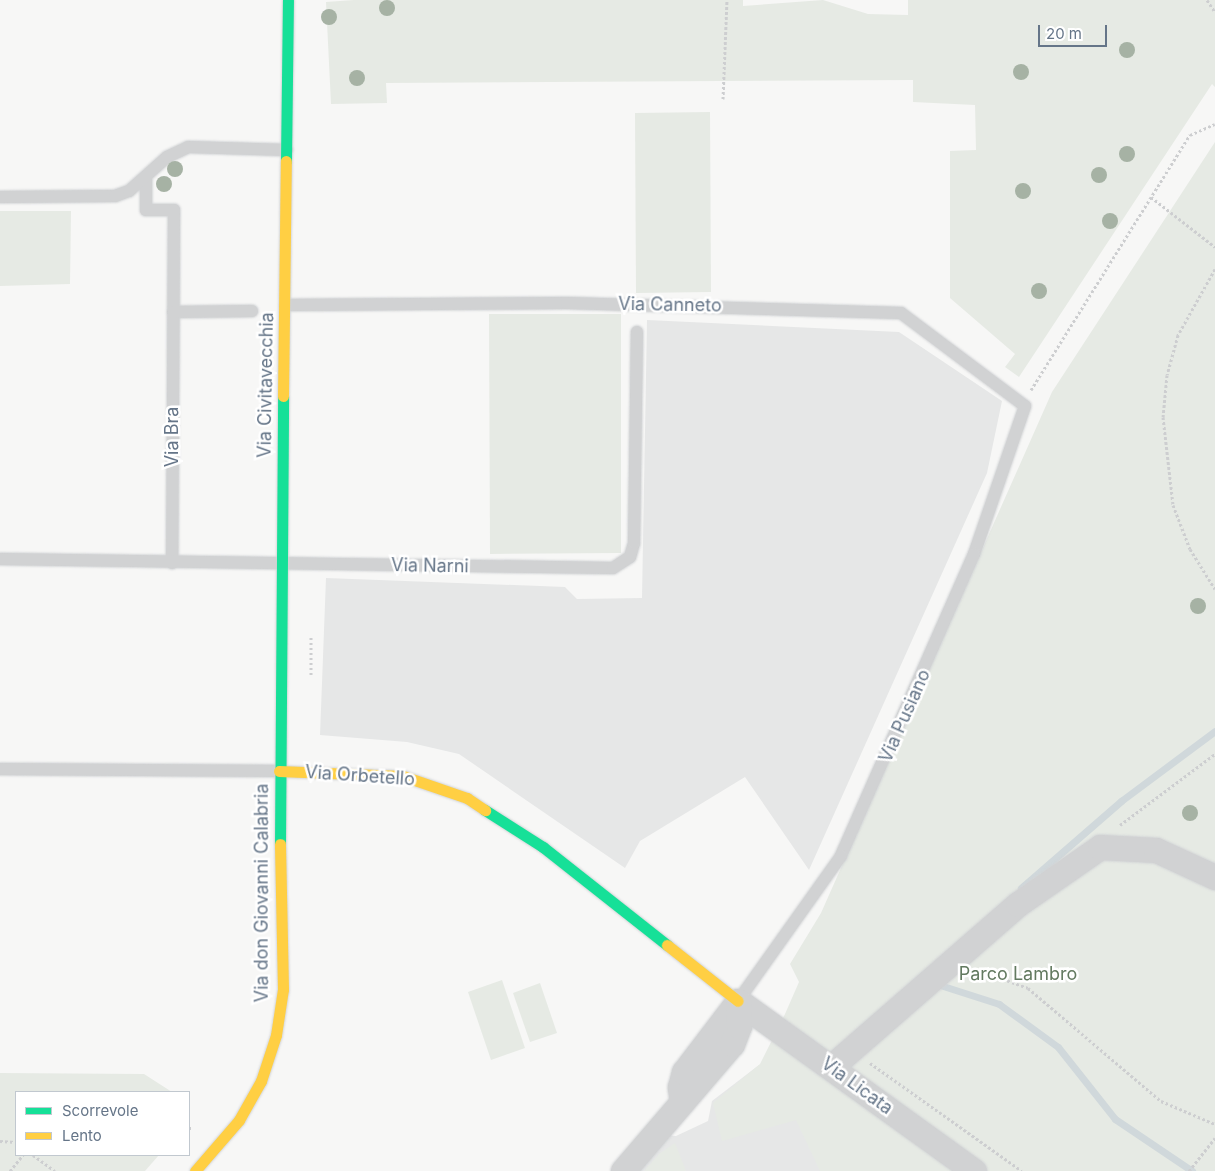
<!DOCTYPE html>
<style>
body{margin:0}
#map{position:relative;width:1215px;height:1171px;overflow:hidden;background:#f7f7f6;font-family:Inter,sans-serif}
div>[style]{position:absolute}
.built>*{inset:0;background:#e6e7e7}
.green>*{inset:0;background:#e6eae4}
.stream>*{height:7px;margin:-3.5px;padding:0 3.5px;transform-origin:3.5px;border-radius:3.5px;background:#d0d8db}
.path>*{height:3px;margin-top:-1.5px;transform-origin:0;background:repeating-linear-gradient(90deg,#cdced0 0 2.5px,transparent 0 5px)}
.roads{filter:drop-shadow(0 0 1px #d2d4d6) drop-shadow(0 0 1px #d2d4d6)}
.lane>*{height:12px;margin:-6px;padding:0 6px;transform-origin:6px;border-radius:6px;background:#d1d2d3}
.street>*{height:25px;margin:-12.5px;padding:0 12.5px;transform-origin:12.5px;border-radius:12.5px;background:#d1d2d3}
.fast>*{height:11px;margin:-5.5px;padding:0 5.5px;transform-origin:5.5px;border-radius:5.5px;background:#16e098}
.slow>*{height:11px;margin:-5.5px;padding:0 5.5px;transform-origin:5.5px;border-radius:5.5px;background:#ffcf43}
.trees>*{width:16px;height:16px;margin:-8px;border-radius:50%;background:#a6b2a4}
span{translate:-50% -50%;white-space:nowrap;text-align:center;line-height:1.15;-webkit-text-stroke:5px #fff;paint-order:stroke}
.street-label{font-size:18px;color:#657588}
.park-label{font-size:18px;color:#637a60}
.legend{position:absolute;left:15px;top:1091px;width:175px;height:65px;box-sizing:border-box;background:#fff;border:1px solid #c1c8cf;margin:0;padding:6px 9px;list-style:none;font-size:15px;color:#657588}
.legend li{display:flex;align-items:center;gap:10px;height:25px}
.legend b{width:25px;border:1px solid #c1c8cf}
.scale{position:absolute;left:1038px;top:25px;width:69px;height:22px;box-sizing:border-box;border:2px solid #657588;border-top:0;padding-left:6px;font-size:15px;line-height:18px;white-space:nowrap;color:#657588;-webkit-text-stroke:4px #fff;paint-order:stroke}
</style>
<div id="map">
<div class="built">
<div style="clip-path:polygon(647px 320px,899px 332px,1002px 401px,987px 473px,809px 870px,745px 777px,640px 841px,625px 868px,459px 754px,407px 742px,320px 735px,326px 578px,565px 587px,577px 599px,642px 598px)"></div>
<div style="clip-path:polygon(759px 1065px,894px 1171px,634px 1171px,662px 1135px,676px 1136px,708px 1121px,712px 1101px)"></div>
</div>
<div class="green">
<div style="clip-path:polygon(354px 0,743px 0,743px 6px,823px 0,868px 14px,908px 15px,908px 0,1215px 0,1215px 87px,1212px 84px,1019px 377px,1005px 367px,1015px 354px,950px 298px,950px 151px,976px 150px,975px 105px,913px 102px,913px 80px,386px 83px,387px 103px,331px 104px,326px 2px)"></div>
<div style="clip-path:polygon(710px 112px,711px 292px,636px 293px,635px 113px)"></div>
<div style="clip-path:polygon(1215px 142px,1215px 1171px,820px 1171px,796px 1120px,722px 1141px,713px 1103px,760px 1064px,785px 1014px,799px 982px,790px 964px,821px 913px,1052px 392px)"></div>
<div style="clip-path:polygon(0 211px,71px 211px,70px 284px,0 286px)"></div>
<div style="clip-path:polygon(489px 314px,621px 314px,621px 553px,490px 554px)"></div>
<div style="clip-path:polygon(502px 980px,525px 1048px,491px 1060px,468px 992px)"></div>
<div style="clip-path:polygon(540px 983px,557px 1033px,530px 1042px,513px 993px)"></div>
<div style="clip-path:polygon(0 1073px,144px 1074px,172px 1092px,16px 1092px,16px 1155px,159px 1155px,145px 1171px,0 1171px)"></div>
<div style="clip-path:polygon(675px 1143px,686px 1171px,644px 1171px,659px 1154px)"></div>
</div>
<div class="stream">
<div style="left:1021px;top:888px;width:133px;rotate:-41deg"></div>
<div style="left:1121px;top:801px;width:117px;rotate:-36.7deg"></div>
<div style="left:943px;top:986px;width:59px;rotate:17.8deg"></div>
<div style="left:999px;top:1004px;width:73px;rotate:36.1deg"></div>
<div style="left:1058px;top:1047px;width:92px;rotate:51.6deg"></div>
<div style="left:1115px;top:1119px;width:93px;rotate:34deg"></div>
</div>
<div class="path">
<div style="left:1207px;top:0;width:14px;rotate:56deg"></div>
<div style="left:723px;top:99px;width:99px;rotate:-87.7deg"></div>
<div style="left:1151px;top:197px;width:81px;rotate:38deg"></div>
<div style="left:1215px;top:269px;width:76px;rotate:119.3deg"></div>
<div style="left:1178px;top:335px;width:41px;rotate:105.4deg"></div>
<div style="left:1167px;top:375px;width:42px;rotate:95.4deg"></div>
<div style="left:1163px;top:417px;width:89px;rotate:83.5deg"></div>
<div style="left:1173px;top:505px;width:47px;rotate:68.9deg"></div>
<div style="left:1190px;top:549px;width:47px;rotate:58deg"></div>
<div style="left:1031px;top:390px;width:301px;rotate:-58.1deg"></div>
<div style="left:1190px;top:135px;width:27px;rotate:-24deg"></div>
<div style="left:311px;top:675px;width:38px;rotate:-90deg"></div>
<div style="left:1120px;top:825px;width:119px;rotate:-36.8deg"></div>
<div style="left:979px;top:970px;width:52px;rotate:20.2deg"></div>
<div style="left:1028px;top:988px;width:175px;rotate:40.4deg"></div>
<div style="left:1161px;top:1101px;width:59px;rotate:23.1deg"></div>
<div style="left:870px;top:1063px;width:186px;rotate:35.4deg"></div>
<div style="left:189px;top:1128px;width:2px"></div>
<div style="left:0;top:1141px;width:16px;rotate:4deg"></div>
<div style="left:33px;top:1155px;width:27px;rotate:36deg"></div>
<div style="left:10px;top:1171px;width:21px;rotate:-51deg"></div>
<div style="left:1189px;top:1171px;width:42px;rotate:-51.8deg"></div>
</div>
<div class="roads">
<div class="lane">
<div style="left:146px;top:177px;width:33px;rotate:90deg"></div>
<div style="left:146px;top:210px;width:28px"></div>
<div style="left:174px;top:210px;width:353px;rotate:90.3deg"></div>
<div style="left:0;top:197px;width:115px;rotate:-0.5deg"></div>
<div style="left:115px;top:196px;width:15px;rotate:-20deg"></div>
<div style="left:129px;top:191px;width:51px;rotate:-41.8deg"></div>
<div style="left:167px;top:157px;width:23px;rotate:-25deg"></div>
<div style="left:188px;top:147px;width:99px;rotate:1.7deg"></div>
<div style="left:285px;top:305px;width:282px;rotate:-0.4deg"></div>
<div style="left:567px;top:303px;width:334px;rotate:1.7deg"></div>
<div style="left:901px;top:313px;width:155px;rotate:36.9deg"></div>
<div style="left:1025px;top:406px;width:157px;rotate:109deg"></div>
<div style="left:974px;top:554px;width:330px;rotate:113.8deg"></div>
<div style="left:841px;top:856px;width:178px;rotate:125.4deg"></div>
<div style="left:173px;top:312px;width:79px;rotate:-0.7deg"></div>
<div style="left:0;top:559px;width:613px;rotate:0.84deg"></div>
<div style="left:613px;top:568px;width:20px;rotate:-33deg"></div>
<div style="left:630px;top:557px;width:15px;rotate:-74deg"></div>
<div style="left:634px;top:543px;width:211px;rotate:-89.2deg"></div>
<div style="left:0;top:769px;width:279px;rotate:0.4deg"></div>
</div>
<div class="street">
<div style="left:738px;top:1001px;width:291px;rotate:35.8deg"></div>
<div style="left:831px;top:1067px;width:248px;rotate:-41.1deg"></div>
<div style="left:1018px;top:904px;width:100px;rotate:-34.8deg"></div>
<div style="left:1100px;top:847px;width:56px;rotate:3.1deg"></div>
<div style="left:1156px;top:850px;width:65px;rotate:24.6deg"></div>
<div style="left:682px;top:1102px;width:15px;rotate:-98deg"></div>
<div style="left:680px;top:1087px;width:16px;rotate:-75deg"></div>
<div style="left:684px;top:1072px;width:89px;rotate:-52.7deg"></div>
<div style="left:623px;top:1171px;width:167px;rotate:-49.4deg"></div>
<div style="left:732px;top:1044px;width:19px;rotate:-69deg"></div>
<div style="left:739px;top:1026px;width:25px;rotate:-92deg"></div>
</div>
<div class="fast">
<div style="left:286px;top:161px;width:161px;rotate:-89.3deg"></div>
<div style="left:485px;top:810px;width:69px;rotate:32.5deg"></div>
<div style="left:543px;top:847px;width:158px;rotate:38.3deg"></div>
<div style="left:280px;top:844px;width:448px;rotate:-89.6deg"></div>
</div>
<div class="slow">
<div style="left:283px;top:396px;width:235px;rotate:-89.3deg"></div>
<div style="left:279px;top:771px;width:124px;rotate:2.3deg"></div>
<div style="left:403px;top:776px;width:68px;rotate:19deg"></div>
<div style="left:467px;top:798px;width:22px;rotate:34deg"></div>
<div style="left:667px;top:945px;width:90px;rotate:38.3deg"></div>
<div style="left:195px;top:1171px;width:67px;rotate:-49.2deg"></div>
<div style="left:239px;top:1120px;width:45px;rotate:-60.6deg"></div>
<div style="left:261px;top:1081px;width:48px;rotate:-71.9deg"></div>
<div style="left:276px;top:1035px;width:47px;rotate:-81.3deg"></div>
<div style="left:283px;top:989px;width:145px;rotate:-91.2deg"></div>
</div>
</div>
<div class="trees">
<div style="left:387px;top:8px"></div>
<div style="left:329px;top:17px"></div>
<div style="left:1127px;top:50px"></div>
<div style="left:1021px;top:72px"></div>
<div style="left:357px;top:78px"></div>
<div style="left:1127px;top:154px"></div>
<div style="left:175px;top:169px"></div>
<div style="left:1099px;top:175px"></div>
<div style="left:164px;top:184px"></div>
<div style="left:1023px;top:191px"></div>
<div style="left:1110px;top:221px"></div>
<div style="left:1039px;top:291px"></div>
<div style="left:1198px;top:606px"></div>
<div style="left:1190px;top:813px"></div>
</div>
<div class="street-label">
<span style="left:670px;top:305px;rotate:1deg">Via Canneto</span>
<span style="left:266px;top:385px;rotate:-89deg">Via Civitavecchia</span>
<span style="left:172px;top:437px;rotate:-90deg">Via Bra</span>
<span style="left:430px;top:566px;rotate:1deg">Via Narni</span>
<span style="left:905px;top:716px;rotate:-66deg">Via Pusiano</span>
<span style="left:360px;top:776px;rotate:4deg">Via Orbetello</span>
<span style="left:262px;top:893px;rotate:-90deg">Via don Giovanni Calabria</span>
<span style="left:857px;top:1086px;rotate:36deg">Via Licata</span>
</div>
<div class="park-label">
<span style="left:1018px;top:974px">Parco Lambro</span>
</div>
<ul class="legend">
<li><b style="height:6px;background:#16e098"></b>Scorrevole</li>
<li><b style="height:6px;background:#ffcf43"></b>Lento</li>
</ul>
<div class="scale">20 m</div>
</div>
